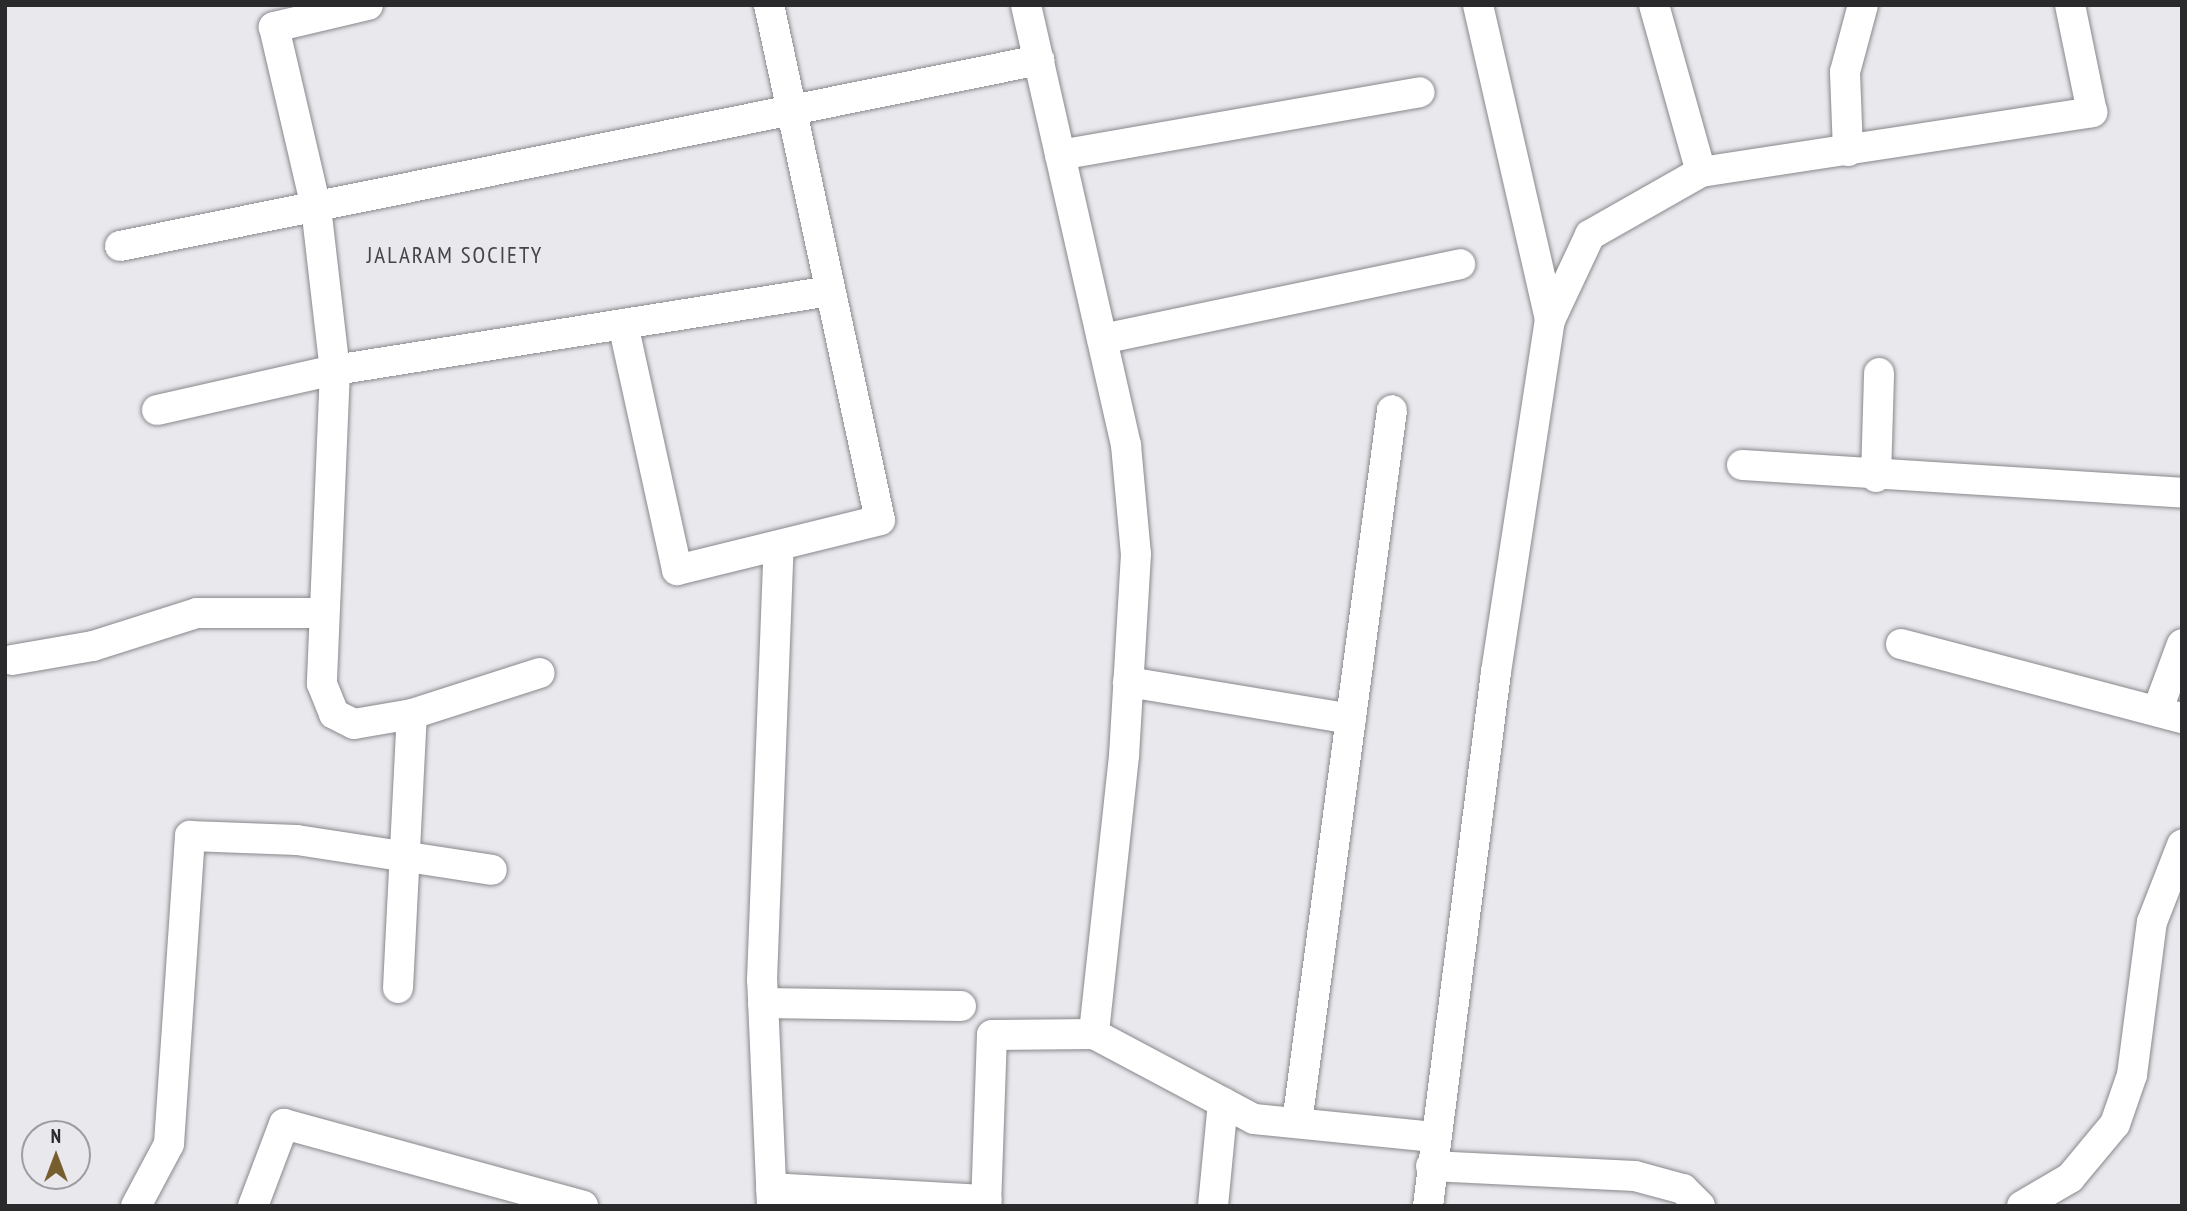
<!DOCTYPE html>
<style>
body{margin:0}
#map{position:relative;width:2187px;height:1211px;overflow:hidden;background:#e9e8ed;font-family:"PT Sans Narrow",sans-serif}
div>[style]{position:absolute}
.roads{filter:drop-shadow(0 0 2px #89888c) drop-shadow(0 0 2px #89888c)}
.minor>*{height:30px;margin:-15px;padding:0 15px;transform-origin:15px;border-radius:15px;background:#fff}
span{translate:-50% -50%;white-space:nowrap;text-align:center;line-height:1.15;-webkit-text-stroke:5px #e9e8ed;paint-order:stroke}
.neighbourhood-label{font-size:23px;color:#454448;letter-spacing:2px}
.frame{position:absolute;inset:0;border:7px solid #2a292b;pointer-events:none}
.north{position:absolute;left:21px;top:1120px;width:70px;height:70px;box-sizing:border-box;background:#e9e8ed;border:2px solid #9d9c9f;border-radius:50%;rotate:0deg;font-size:19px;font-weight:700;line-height:28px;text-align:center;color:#2a292b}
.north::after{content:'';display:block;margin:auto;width:24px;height:32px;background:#775e2f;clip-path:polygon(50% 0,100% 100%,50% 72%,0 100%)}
</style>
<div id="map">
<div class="roads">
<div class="minor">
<div style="left:368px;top:5px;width:97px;rotate:166.8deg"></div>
<div style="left:274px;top:27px;width:185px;rotate:76.9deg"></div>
<div style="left:316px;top:207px;width:164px;rotate:83.4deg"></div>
<div style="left:335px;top:370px;width:314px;rotate:92.4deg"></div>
<div style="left:322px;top:684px;width:32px;rotate:68deg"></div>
<div style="left:334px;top:714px;width:22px;rotate:27deg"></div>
<div style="left:354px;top:724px;width:59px;rotate:-9.8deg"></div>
<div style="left:412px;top:714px;width:134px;rotate:-17.8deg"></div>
<div style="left:1026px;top:5px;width:451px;rotate:77.2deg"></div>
<div style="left:1126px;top:445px;width:109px;rotate:84.8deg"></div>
<div style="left:1136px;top:554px;width:202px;rotate:93.4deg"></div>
<div style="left:1124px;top:756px;width:280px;rotate:96.2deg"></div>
<div style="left:1478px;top:5px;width:323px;rotate:77.1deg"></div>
<div style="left:1654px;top:5px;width:173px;rotate:74.3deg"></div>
<div style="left:1848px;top:151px;width:79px;rotate:-92.2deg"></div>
<div style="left:1845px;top:72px;width:69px;rotate:-75deg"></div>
<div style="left:1060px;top:155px;width:365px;rotate:-9.9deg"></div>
<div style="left:120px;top:246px;width:938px;rotate:-11.44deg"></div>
<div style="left:623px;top:324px;width:252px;rotate:77.6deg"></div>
<div style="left:677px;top:570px;width:209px;rotate:-13.8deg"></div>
<div style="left:880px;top:520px;width:527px;rotate:-102.16deg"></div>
<div style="left:1102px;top:339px;width:366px;rotate:-11.8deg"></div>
<div style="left:157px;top:410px;width:182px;rotate:-12.7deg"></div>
<div style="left:335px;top:370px;width:501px;rotate:-9.07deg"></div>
<div style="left:1742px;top:465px;width:441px;rotate:3.6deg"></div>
<div style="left:1876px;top:477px;width:104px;rotate:-88.3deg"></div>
<div style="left:1901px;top:644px;width:291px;rotate:14.8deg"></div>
<div style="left:12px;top:660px;width:82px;rotate:-9.8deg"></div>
<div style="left:93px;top:646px;width:109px;rotate:-17.6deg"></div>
<div style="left:197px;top:613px;width:127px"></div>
<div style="left:1128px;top:682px;width:226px;rotate:9.4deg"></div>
<div style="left:2158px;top:709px;width:69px;rotate:-69.7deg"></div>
<div style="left:398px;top:988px;width:274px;rotate:-87.1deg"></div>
<div style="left:763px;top:1003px;width:198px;rotate:0.9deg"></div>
<div style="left:1297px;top:1123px;width:719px;rotate:-82.41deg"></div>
<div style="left:1431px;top:1166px;width:204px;rotate:2.8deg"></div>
<div style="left:1635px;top:1176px;width:50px;rotate:15.2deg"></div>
<div style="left:1683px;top:1189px;width:24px;rotate:45deg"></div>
<div style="left:771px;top:1188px;width:216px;rotate:3.2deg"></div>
<div style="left:136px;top:1206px;width:70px;rotate:-62deg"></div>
<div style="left:169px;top:1144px;width:309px;rotate:-86.1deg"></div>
<div style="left:190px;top:836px;width:107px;rotate:2.1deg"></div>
<div style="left:297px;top:840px;width:197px;rotate:8.7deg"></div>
<div style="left:253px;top:1206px;width:88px;rotate:-69.3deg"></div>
<div style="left:284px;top:1124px;width:310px;rotate:15.3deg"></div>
<div style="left:772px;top:1206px;width:226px;rotate:-92.5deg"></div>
<div style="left:762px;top:980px;width:433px;rotate:-87.8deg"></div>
<div style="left:986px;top:1206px;width:171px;rotate:-88deg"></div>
<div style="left:992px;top:1035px;width:102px;rotate:-0.6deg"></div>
<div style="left:1094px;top:1034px;width:181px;rotate:28deg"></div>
<div style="left:1254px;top:1119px;width:181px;rotate:5.7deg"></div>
<div style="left:1213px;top:1206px;width:104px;rotate:-84.5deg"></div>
<div style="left:1428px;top:1206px;width:538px;rotate:-82.74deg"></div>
<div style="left:1496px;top:672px;width:356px;rotate:-81.3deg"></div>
<div style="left:1550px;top:320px;width:94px;rotate:-64.8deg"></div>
<div style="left:1590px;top:235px;width:128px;rotate:-29.6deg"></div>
<div style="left:1701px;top:172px;width:396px;rotate:-8.7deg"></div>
<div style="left:2092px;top:112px;width:109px;rotate:-101.6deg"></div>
<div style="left:2022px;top:1206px;width:56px;rotate:-30.3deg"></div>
<div style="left:2070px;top:1178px;width:70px;rotate:-50.2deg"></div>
<div style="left:2115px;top:1124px;width:52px;rotate:-70.9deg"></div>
<div style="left:2132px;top:1075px;width:154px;rotate:-82.6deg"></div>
<div style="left:2152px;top:922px;width:83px;rotate:-68.7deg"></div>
</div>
</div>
<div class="neighbourhood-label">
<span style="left:455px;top:255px">JALARAM SOCIETY</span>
</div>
<div class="frame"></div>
<div class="north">N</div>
</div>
